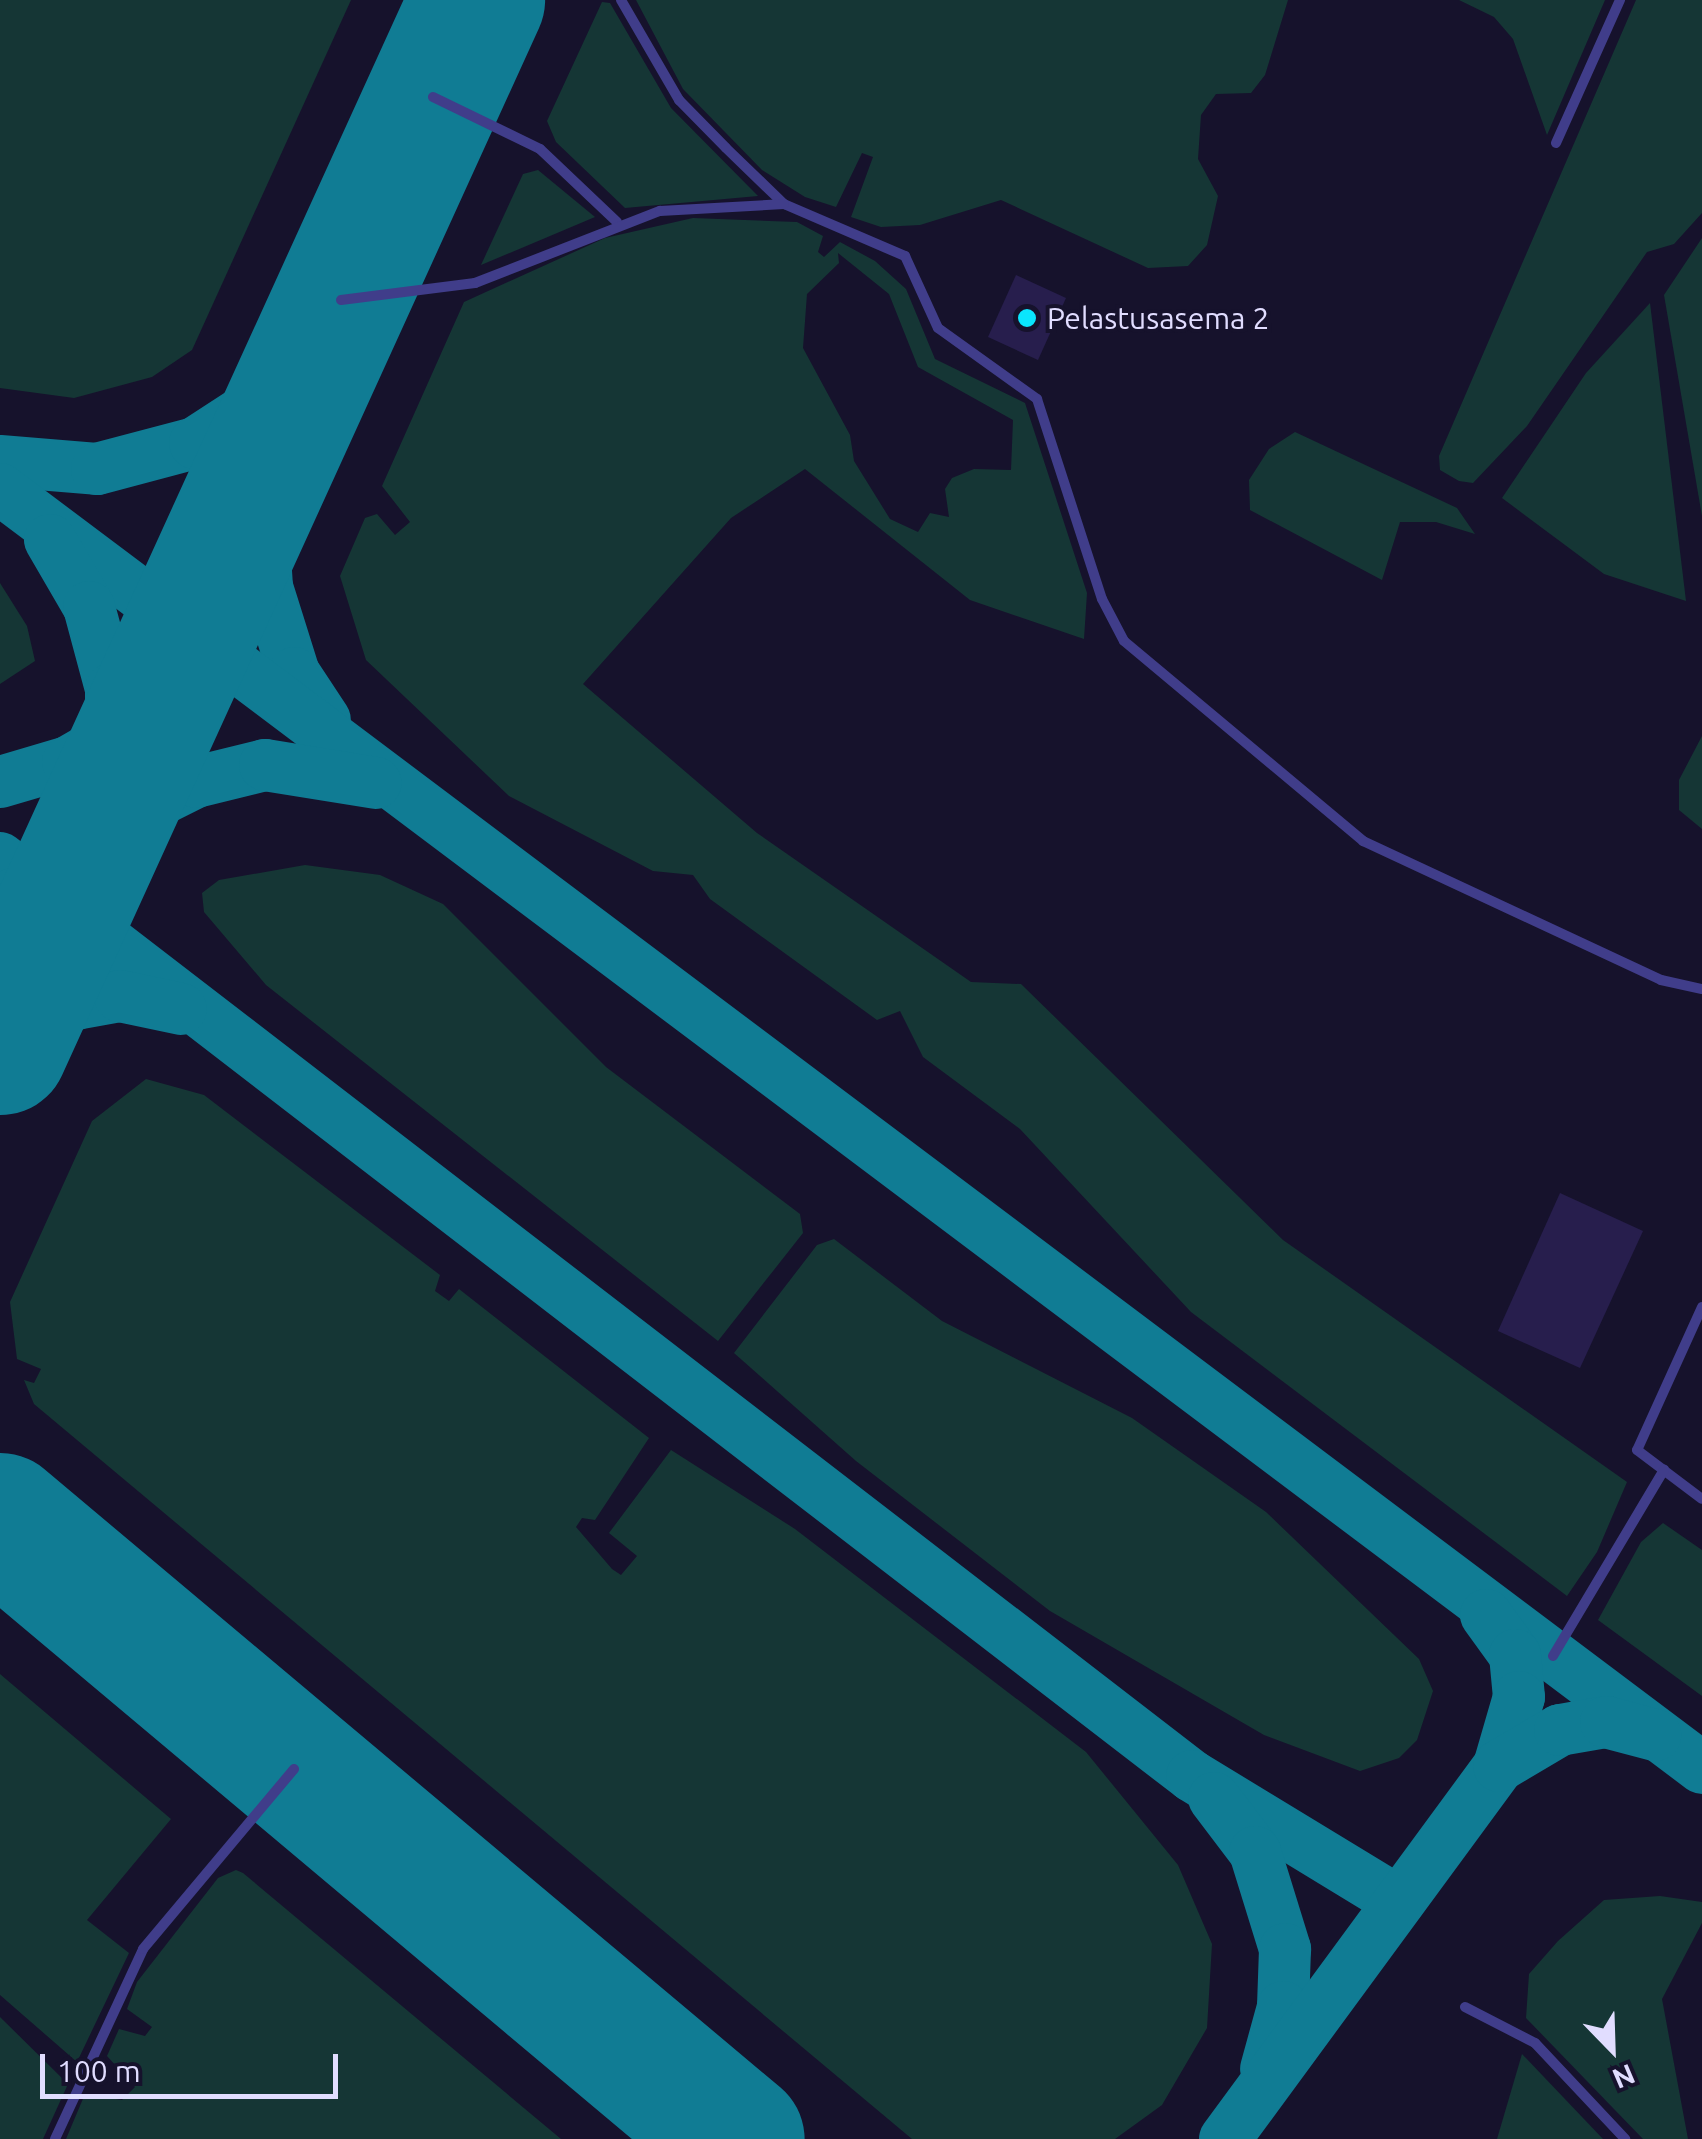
<!DOCTYPE html>
<style>
body{margin:0}
#map{position:relative;width:1702px;height:2139px;overflow:hidden;background:#16122c;font-family:Ubuntu,sans-serif}
div>[style]{position:absolute}
.green>*{inset:0;background:#153635}
.taxiway>*{height:52px;margin:-26px;padding:0 26px;transform-origin:26px;border-radius:26px;background:#107c94}
.runway>*{height:135px;margin:-67.5px;padding:0 67.5px;transform-origin:67.5px;border-radius:67.5px;background:#107c94}
.building>*{inset:0;background:#271e4d}
.service>*{height:10px;margin:-5px;padding:0 5px;transform-origin:5px;border-radius:5px;background:#403d8a}
.dots>*{width:28px;height:28px;translate:-50% -50%;box-sizing:border-box;border:5px solid #16122c;border-radius:50%}
span{translate:-50% -50%;white-space:nowrap;text-align:center;line-height:1.15;-webkit-text-stroke:8px #16122c;paint-order:stroke}
.poi-label{font-size:30px;color:#e1ddff}
.left{translate:0 -50%;text-align:left}
.north{position:absolute;left:1562px;top:1999px;width:100px;height:100px;-webkit-text-stroke:8px #16122c;paint-order:stroke;rotate:157deg;font-size:28px;font-weight:700;line-height:40px;text-align:center;color:#e1ddff}
.north::after{content:'';display:block;margin:auto;width:35px;height:45px;background:#e1ddff;clip-path:polygon(50% 0,100% 100%,50% 72%,0 100%)}
.scale{position:absolute;left:40px;top:2054px;width:298px;height:45px;box-sizing:border-box;border:5px solid #e1ddff;border-top:0;padding-left:12px;font-size:30px;line-height:35px;white-space:nowrap;color:#e1ddff;-webkit-text-stroke:8px #16122c;paint-order:stroke}
</style>
<div id="map">
<div class="green">
<div style="clip-path:polygon(0 0,351px 0,192px 350px,152px 377px,74px 398px,0 388px)"></div>
<div style="clip-path:polygon(636px 0,1288px 0,1265px 75px,1251px 93px,1216px 94px,1201px 115px,1198px 159px,1218px 196px,1207px 245px,1188px 266px,1148px 268px,1001px 200px,920px 225px,881px 227px,851px 217px,873px 157px,862px 153px,836px 207px,805px 197px,762px 170px,683px 89px)"></div>
<div style="clip-path:polygon(1459px 0,1605px 0,1547px 135px,1513px 39px,1494px 17px)"></div>
<div style="clip-path:polygon(1636px 0,1702px 0,1702px 213px,1674px 244px,1647px 252px,1527px 426px,1473px 483px,1459px 481px,1440px 470px,1439px 456px)"></div>
<div style="clip-path:polygon(602px 2px,610px 3px,671px 108px,758px 196px,625px 208px,556px 142px,547px 121px)"></div>
<div style="clip-path:polygon(538px 170px,595px 217px,481px 265px,523px 174px)"></div>
<div style="clip-path:polygon(evenodd,693px 218px,797px 222px,823px 236px,818px 252px,824px 257px,840px 242px,875px 261px,906px 289px,935px 359px,1025px 403px,1087px 593px,1084px 639px,970px 600px,805px 469px,731px 518px,583px 684px,757px 833px,971px 982px,1021px 984px,1283px 1240px,1627px 1482px,1597px 1552px,1567px 1596px,1191px 1312px,1020px 1129px,923px 1057px,900px 1011px,877px 1020px,710px 899px,693px 875px,653px 871px,509px 796px,366px 660px,340px 576px,365px 518px,377px 514px,395px 535px,410px 522px,382px 486px,464px 302px,605px 238px,693px 218px,838px 253px,889px 294px,918px 367px,1013px 420px,1011px 470px,974px 469px,952px 478px,945px 489px,949px 517px,930px 513px,918px 532px,890px 519px,854px 461px,850px 435px,803px 348px,807px 294px,839px 263px,838px 253px)"></div>
<div style="clip-path:polygon(1702px 238px,1702px 516px,1664px 295px)"></div>
<div style="clip-path:polygon(1650px 303px,1686px 601px,1604px 574px,1502px 498px,1586px 373px)"></div>
<div style="clip-path:polygon(1295px 432px,1457px 508px,1475px 534px,1436px 522px,1400px 522px,1382px 580px,1250px 510px,1249px 480px,1269px 449px)"></div>
<div style="clip-path:polygon(0 583px,27px 626px,35px 661px,0 684px)"></div>
<div style="clip-path:polygon(1702px 736px,1702px 829px,1679px 810px,1679px 780px)"></div>
<div style="clip-path:polygon(305px 865px,380px 875px,443px 904px,606px 1067px,800px 1214px,803px 1233px,718px 1341px,266px 985px,204px 912px,202px 893px,219px 880px)"></div>
<div style="clip-path:polygon(146px 1079px,204px 1095px,440px 1275px,435px 1291px,449px 1301px,459px 1289px,649px 1438px,595px 1520px,582px 1518px,576px 1527px,612px 1569px,621px 1575px,637px 1556px,609px 1533px,671px 1450px,795px 1529px,1086px 1752px,1178px 1865px,1212px 1944px,1207px 2028px,1162px 2105px,1115px 2139px,912px 2139px,34px 1404px,24px 1380px,34px 1383px,41px 1369px,17px 1359px,10px 1302px,92px 1121px)"></div>
<div style="clip-path:polygon(834px 1239px,942px 1321px,1132px 1418px,1266px 1512px,1419px 1659px,1433px 1691px,1417px 1740px,1399px 1758px,1360px 1771px,1264px 1735px,1050px 1611px,856px 1461px,734px 1353px,817px 1245px)"></div>
<div style="clip-path:polygon(1663px 1523px,1702px 1550px,1702px 1696px,1598px 1620px,1641px 1542px)"></div>
<div style="clip-path:polygon(0 1674px,171px 1819px,87px 1920px,129px 1953px,77px 2062px,0 1995px)"></div>
<div style="clip-path:polygon(236px 1870px,243px 1873px,561px 2139px,66px 2139px,85px 2094px,122px 2100px,135px 2087px,107px 2056px,119px 2029px,145px 2036px,152px 2027px,127px 2009px,137px 1982px,218px 1878px)"></div>
<div style="clip-path:polygon(1660px 1896px,1702px 1902px,1702px 1923px,1662px 1999px,1688px 2139px,1643px 2139px,1526px 2018px,1529px 1974px,1558px 1941px,1604px 1900px)"></div>
<div style="clip-path:polygon(0 2017px,68px 2084px,43px 2139px,0 2139px)"></div>
<div style="clip-path:polygon(1522px 2054px,1603px 2139px,1497px 2139px)"></div>
</div>
<div class="taxiway">
<div style="left:291px;top:409px;width:119px;rotate:103.6deg"></div>
<div style="left:263px;top:525px;width:62px;rotate:86.3deg"></div>
<div style="left:267px;top:587px;width:90px;rotate:72.6deg"></div>
<div style="left:294px;top:673px;width:56px;rotate:56.6deg"></div>
<div style="left:0;top:461px;width:97px;rotate:4.7deg"></div>
<div style="left:97px;top:469px;width:101px;rotate:-14.9deg"></div>
<div style="left:195px;top:443px;width:88px;rotate:-33deg"></div>
<div style="left:269px;top:395px;width:119px;rotate:-52.8deg"></div>
<div style="left:0;top:489px;width:2129px;rotate:36.92deg"></div>
<div style="left:50px;top:540px;width:78px;rotate:59.8deg"></div>
<div style="left:89px;top:607px;width:85px;rotate:75deg"></div>
<div style="left:111px;top:689px;width:70px;rotate:90deg"></div>
<div style="left:111px;top:759px;width:109px;rotate:105.4deg"></div>
<div style="left:0;top:782px;width:71px;rotate:-16.4deg"></div>
<div style="left:68px;top:762px;width:52px;rotate:-30deg"></div>
<div style="left:113px;top:736px;width:105px;rotate:-51.6deg"></div>
<div style="left:0;top:858px;width:1505px;rotate:37.6deg"></div>
<div style="left:1192px;top:1776px;width:242px;rotate:31.3deg"></div>
<div style="left:50px;top:937px;width:108px;rotate:-58.7deg"></div>
<div style="left:106px;top:845px;width:68px;rotate:-40.2deg"></div>
<div style="left:158px;top:801px;width:42px;rotate:-26.6deg"></div>
<div style="left:196px;top:782px;width:71px;rotate:-13.8deg"></div>
<div style="left:265px;top:765px;width:112px;rotate:9.2deg"></div>
<div style="left:0;top:1047px;width:92px;rotate:-74.9deg"></div>
<div style="left:24px;top:958px;width:65px;rotate:-99.8deg"></div>
<div style="left:0;top:1058px;width:49px;rotate:-45.8deg"></div>
<div style="left:34px;top:1023px;width:46px;rotate:-24.3deg"></div>
<div style="left:76px;top:1004px;width:45px;rotate:-10.3deg"></div>
<div style="left:120px;top:996px;width:62px;rotate:12deg"></div>
<div style="left:1486px;top:1615px;width:49px;rotate:54.1deg"></div>
<div style="left:1515px;top:1655px;width:42px;rotate:84.6deg"></div>
<div style="left:1519px;top:1697px;width:72px;rotate:106.2deg"></div>
<div style="left:1214px;top:1798px;width:68px;rotate:52.8deg"></div>
<div style="left:1255px;top:1852px;width:102px;rotate:72.8deg"></div>
<div style="left:1285px;top:1949px;width:58px;rotate:92deg"></div>
<div style="left:1283px;top:2007px;width:64px;rotate:105.3deg"></div>
<div style="left:1225px;top:2139px;width:463px;rotate:-53.7deg"></div>
<div style="left:1499px;top:1766px;width:71px;rotate:-30.5deg"></div>
<div style="left:1560px;top:1730px;width:47px;rotate:-9.9deg"></div>
<div style="left:1606px;top:1722px;width:51px;rotate:14.9deg"></div>
</div>
<div class="runway">
<div style="left:0;top:1047px;width:1151px;rotate:-65.51deg"></div>
<div style="left:0;top:1520px;width:962px;rotate:40.03deg"></div>
</div>
<div class="building">
<div style="clip-path:polygon(1016px 275px,1066px 298px,1038px 360px,988px 337px)"></div>
<div style="clip-path:polygon(1560px 1193px,1643px 1231px,1580px 1368px,1498px 1331px)"></div>
</div>
<div class="service">
<div style="left:621px;top:0;width:116px;rotate:59.9deg"></div>
<div style="left:679px;top:100px;width:67px;rotate:45.6deg"></div>
<div style="left:726px;top:148px;width:81px;rotate:44deg"></div>
<div style="left:784px;top:204px;width:132px;rotate:23.3deg"></div>
<div style="left:905px;top:256px;width:79px;rotate:65.4deg"></div>
<div style="left:938px;top:328px;width:122px;rotate:35.6deg"></div>
<div style="left:1037px;top:399px;width:210px;rotate:72deg"></div>
<div style="left:1102px;top:599px;width:47px;rotate:62.4deg"></div>
<div style="left:1124px;top:641px;width:312px;rotate:39.9deg"></div>
<div style="left:1363px;top:841px;width:329px;rotate:25deg"></div>
<div style="left:1661px;top:980px;width:42px;rotate:12.4deg"></div>
<div style="left:433px;top:97px;width:119px;rotate:25.9deg"></div>
<div style="left:540px;top:149px;width:106px;rotate:43.5deg"></div>
<div style="left:1556px;top:143px;width:157px;rotate:-65.9deg"></div>
<div style="left:341px;top:300px;width:135px;rotate:-7.2deg"></div>
<div style="left:475px;top:283px;width:199px;rotate:-21.3deg"></div>
<div style="left:660px;top:211px;width:124px;rotate:-3.2deg"></div>
<div style="left:1702px;top:1307px;width:157px;rotate:114.4deg"></div>
<div style="left:1637px;top:1450px;width:81px;rotate:37deg"></div>
<div style="left:1553px;top:1656px;width:217px;rotate:-59.2deg"></div>
<div style="left:1465px;top:2007px;width:79px;rotate:27.2deg"></div>
<div style="left:1535px;top:2043px;width:132px;rotate:46.8deg"></div>
<div style="left:55px;top:2139px;width:209px;rotate:-65.1deg"></div>
<div style="left:143px;top:1949px;width:235px;rotate:-50deg"></div>
</div>
<div class="dots">
<div style="left:1027px;top:318px;background:#0ae5fd"></div>
</div>
<div class="poi-label">
<span class="left" style="left:1047px;top:318px">Pelastusasema 2</span>
</div>
<div class="north">N</div>
<div class="scale">100 m</div>
</div>
